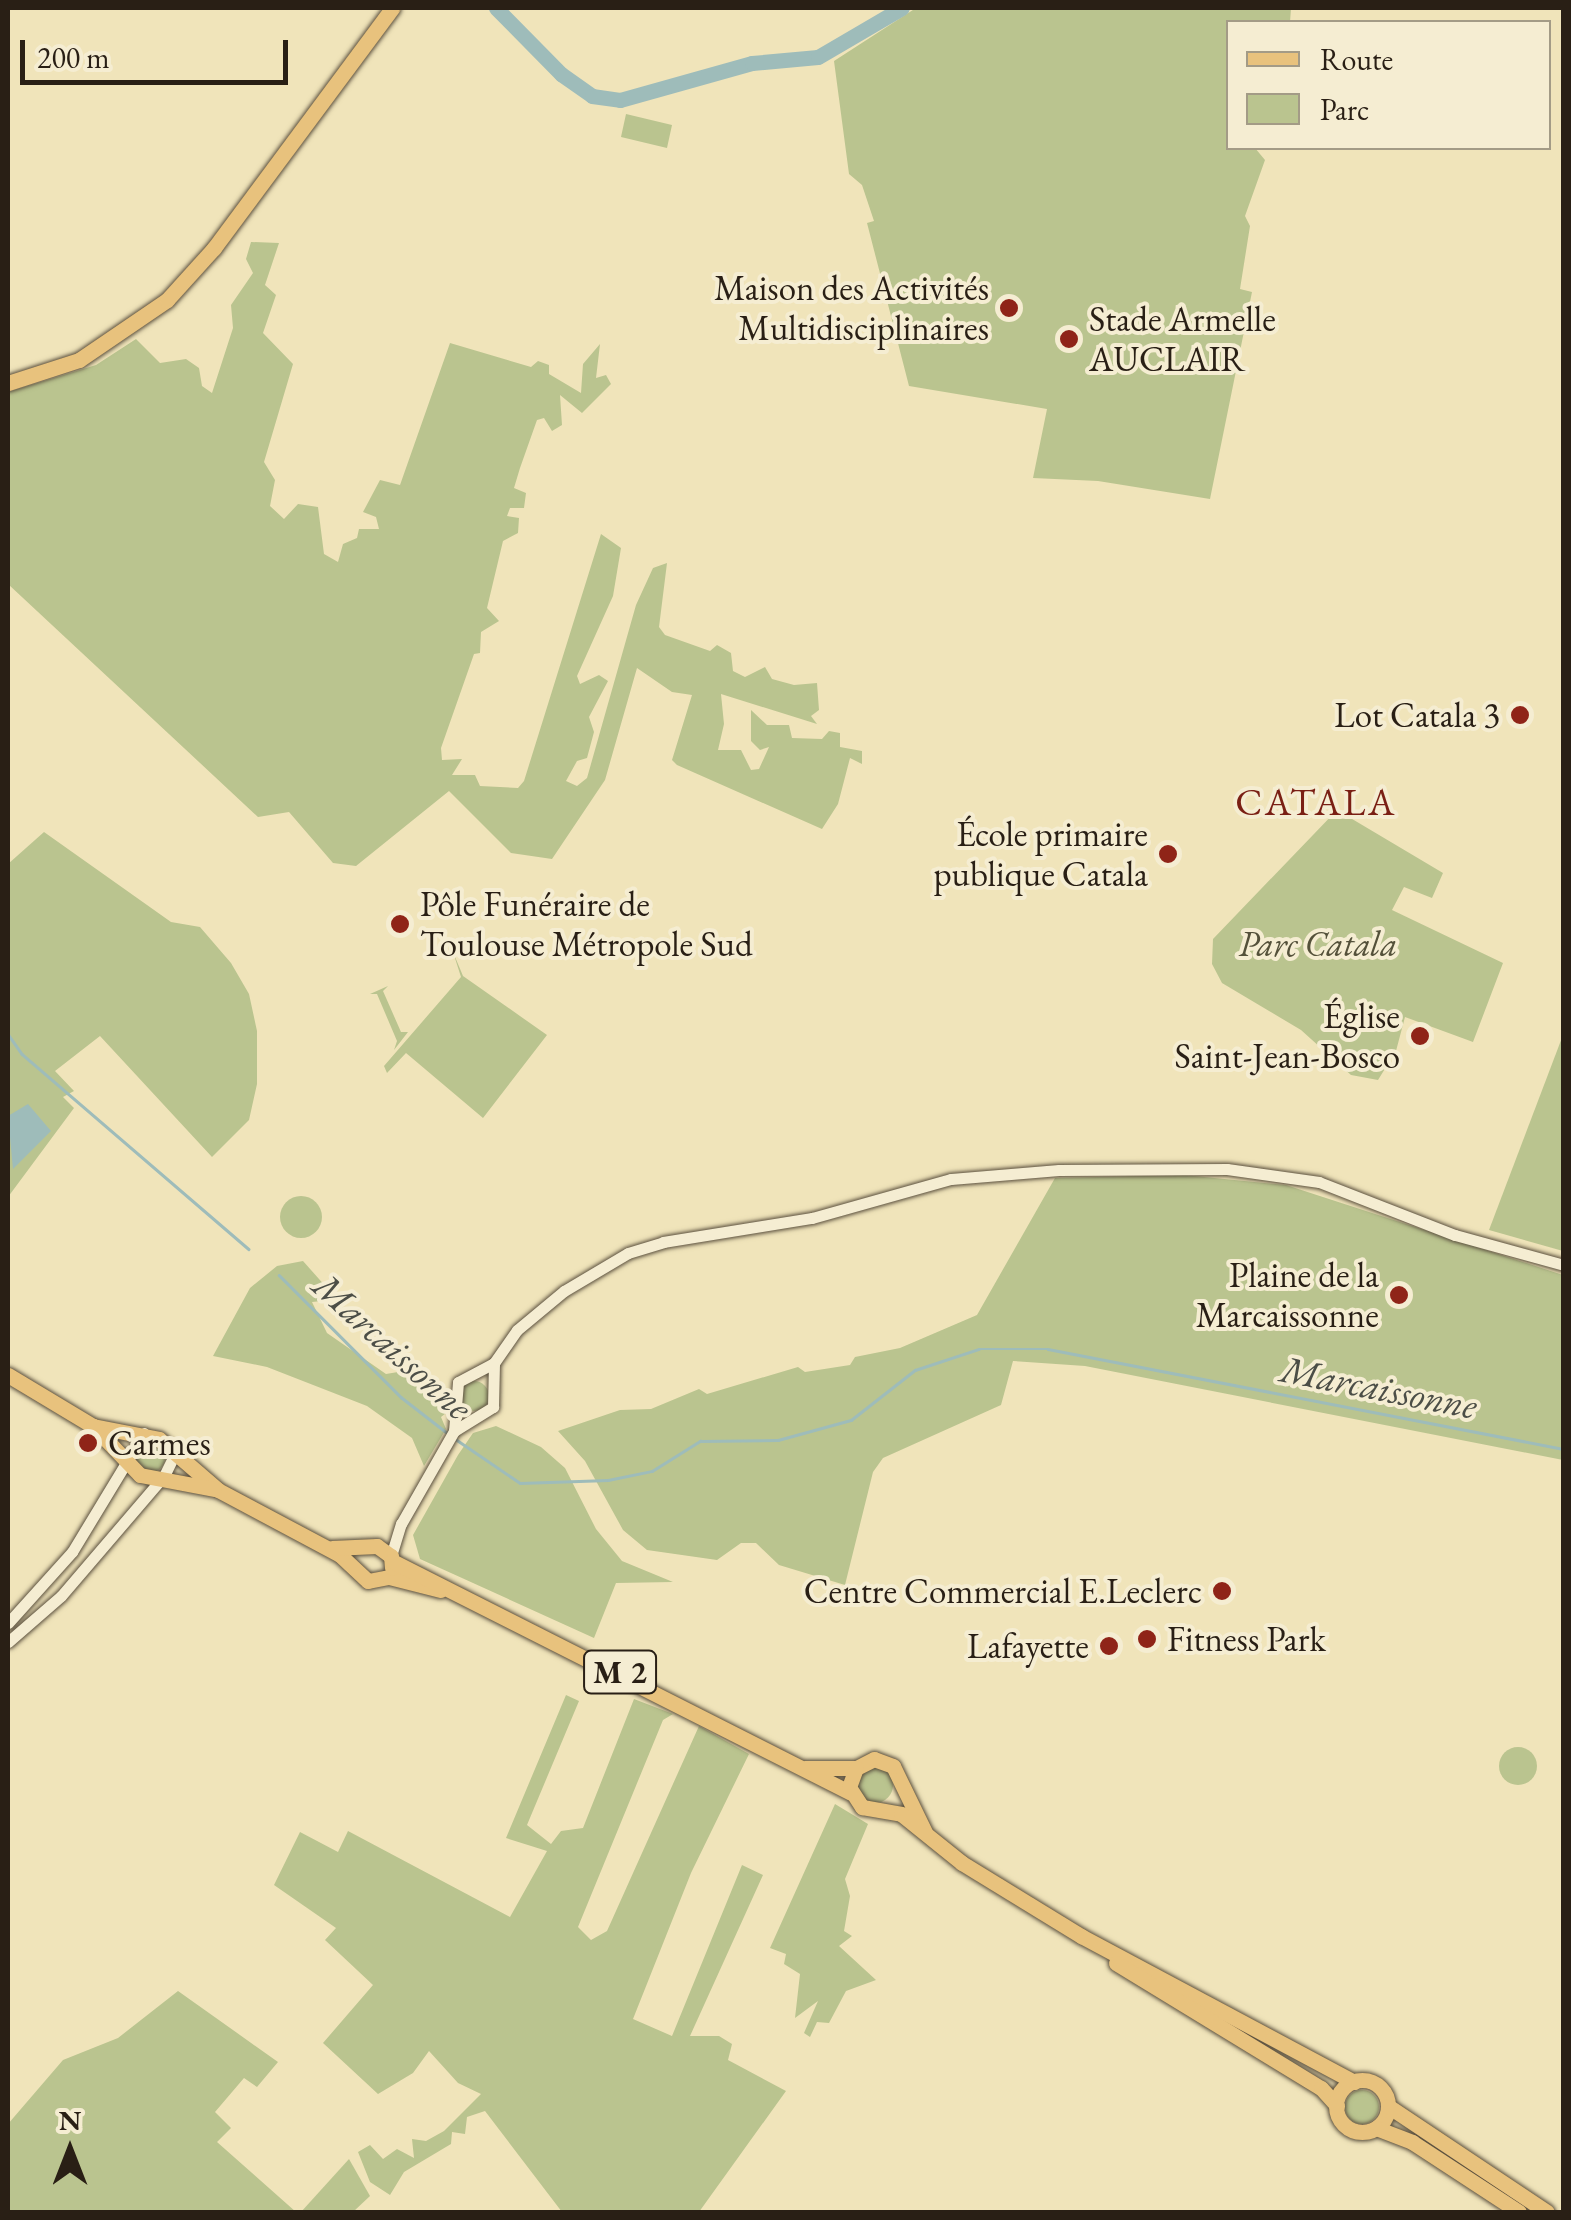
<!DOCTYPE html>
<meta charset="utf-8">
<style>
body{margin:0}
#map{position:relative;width:1571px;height:2220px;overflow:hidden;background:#f0e4ba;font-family:"EB Garamond",serif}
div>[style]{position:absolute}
.green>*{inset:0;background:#bac48f}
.round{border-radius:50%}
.water>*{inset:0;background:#9ebcba}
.stream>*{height:2.5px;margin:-1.25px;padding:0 1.25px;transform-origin:1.25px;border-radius:1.25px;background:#9ebcba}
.river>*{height:15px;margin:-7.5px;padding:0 7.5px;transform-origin:7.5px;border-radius:7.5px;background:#9ebcba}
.roads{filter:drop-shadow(0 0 2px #5b503e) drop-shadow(0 0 2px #5b503e)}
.minor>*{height:11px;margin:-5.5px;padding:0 5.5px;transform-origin:5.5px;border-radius:5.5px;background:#f5edd2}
.major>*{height:15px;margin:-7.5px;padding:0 7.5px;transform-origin:7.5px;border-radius:7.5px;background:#e8c27d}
.major>.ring{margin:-7.5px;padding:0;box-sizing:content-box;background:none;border:15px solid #e8c27d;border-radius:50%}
.dots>*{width:28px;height:28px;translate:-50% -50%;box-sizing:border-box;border:5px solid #f5edd2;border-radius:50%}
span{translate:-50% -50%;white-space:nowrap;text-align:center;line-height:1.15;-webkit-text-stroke:8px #f5edd2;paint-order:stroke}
.shield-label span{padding:2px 8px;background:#f5edd2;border:2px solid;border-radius:8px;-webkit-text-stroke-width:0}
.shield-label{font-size:32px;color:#291f15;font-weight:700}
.poi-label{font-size:35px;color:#291f15}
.right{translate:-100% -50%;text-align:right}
.left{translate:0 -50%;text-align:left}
.park-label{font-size:35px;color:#54513a;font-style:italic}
.neighbourhood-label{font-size:38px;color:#7a1f14;letter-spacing:2.5px}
.water-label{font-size:38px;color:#4c4e47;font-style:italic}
.frame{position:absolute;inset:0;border:10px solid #291f15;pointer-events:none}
.legend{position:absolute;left:1226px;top:20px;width:325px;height:130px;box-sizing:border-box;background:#f5edd2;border:2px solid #a39b86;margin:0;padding:12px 18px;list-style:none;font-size:30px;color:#291f15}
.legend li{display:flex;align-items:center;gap:20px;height:50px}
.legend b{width:50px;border:2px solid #a39b86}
.north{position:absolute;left:20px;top:2100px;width:100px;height:100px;-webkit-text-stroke:8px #f5edd2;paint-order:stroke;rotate:0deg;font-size:28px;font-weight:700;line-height:40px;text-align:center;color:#291f15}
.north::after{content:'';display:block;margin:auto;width:35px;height:45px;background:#291f15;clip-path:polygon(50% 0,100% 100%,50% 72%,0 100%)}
.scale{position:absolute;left:20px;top:40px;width:268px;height:45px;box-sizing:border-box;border:5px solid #291f15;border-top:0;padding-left:12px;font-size:30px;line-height:35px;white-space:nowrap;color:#291f15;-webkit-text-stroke:8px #f5edd2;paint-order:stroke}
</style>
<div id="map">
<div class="green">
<div style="clip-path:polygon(916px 8px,1291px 8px,1290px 22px,1228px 22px,1228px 148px,1255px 148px,1265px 160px,1245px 216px,1250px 226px,1240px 289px,1252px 292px,1210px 499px,1098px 481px,1033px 478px,1047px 409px,909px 386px,867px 223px,874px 221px,862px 185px,849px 174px,834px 61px)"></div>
<div style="clip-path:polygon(626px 114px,672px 125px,667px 148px,621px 137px)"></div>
<div style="clip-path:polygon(251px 242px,279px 243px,265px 285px,276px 295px,263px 333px,293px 364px,264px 462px,275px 480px,270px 506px,284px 519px,298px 504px,318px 507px,324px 554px,338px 562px,343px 544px,357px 538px,359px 529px,379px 529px,376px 517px,363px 512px,380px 480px,400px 485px,450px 343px,531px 367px,538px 361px,549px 365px,549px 374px,581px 393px,583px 364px,600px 344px,596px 378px,606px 375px,611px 384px,582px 413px,560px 395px,562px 425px,552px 431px,544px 418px,537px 420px,520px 468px,514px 488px,526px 493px,524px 508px,510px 508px,507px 516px,519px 518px,518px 533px,503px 541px,487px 608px,499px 621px,481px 632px,480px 653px,474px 654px,441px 748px,442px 760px,462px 759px,452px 775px,475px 775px,480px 786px,518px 788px,524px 781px,601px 534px,621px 548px,613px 596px,577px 676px,580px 684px,599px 675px,608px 681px,589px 717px,594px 732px,587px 758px,577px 761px,566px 781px,577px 786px,587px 778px,636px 605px,653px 568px,667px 563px,659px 627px,665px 635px,710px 651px,717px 645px,731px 653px,733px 671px,745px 677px,765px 667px,772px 679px,794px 685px,817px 683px,819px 710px,811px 716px,817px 724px,721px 694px,724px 724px,718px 750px,741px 750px,751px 770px,759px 769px,769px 747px,760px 750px,751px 741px,751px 710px,767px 725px,789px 725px,792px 738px,822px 739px,829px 731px,840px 733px,840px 747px,862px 751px,862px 764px,850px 758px,838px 804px,822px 829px,677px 765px,672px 760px,692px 695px,672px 692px,637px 668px,605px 780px,552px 859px,511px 853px,449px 791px,356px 866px,333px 863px,289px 812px,258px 817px,8px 584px,8px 392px,96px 365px,136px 339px,160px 363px,186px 359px,199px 368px,202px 386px,212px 393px,233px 328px,231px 305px,253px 273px,246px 259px)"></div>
<div style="clip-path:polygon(1337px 810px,1443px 873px,1432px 898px,1404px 887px,1392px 910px,1503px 963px,1473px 1042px,1405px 1017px,1396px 1051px,1378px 1080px,1351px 1075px,1301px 1030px,1222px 983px,1212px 964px,1213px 939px)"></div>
<div style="clip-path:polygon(44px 832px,171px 922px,200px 927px,231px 963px,249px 994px,257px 1031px,257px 1084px,249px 1120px,212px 1157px,100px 1036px,55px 1071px,74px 1091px,63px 1097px,74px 1108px,8px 1197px,8px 864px)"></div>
<div style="clip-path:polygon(453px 952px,463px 976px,547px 1035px,483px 1118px,406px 1053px,387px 1073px,384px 1066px,461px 977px)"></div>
<div style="clip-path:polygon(388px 986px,383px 991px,401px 1032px,408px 1032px,394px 1050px,397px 1041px,377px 994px,370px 994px)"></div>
<div style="clip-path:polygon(1563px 1035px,1563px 1251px,1489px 1230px)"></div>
<div style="clip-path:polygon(1184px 1175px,1286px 1185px,1563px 1275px,1563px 1460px,1085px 1366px,1013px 1361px,1001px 1405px,883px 1458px,873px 1472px,845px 1585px,779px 1565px,756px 1543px,741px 1543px,717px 1560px,647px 1550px,623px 1530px,585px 1461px,558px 1431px,620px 1410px,651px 1409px,699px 1389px,707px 1394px,798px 1367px,805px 1372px,850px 1365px,855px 1357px,900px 1348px,977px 1315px,1055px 1178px)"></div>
<div class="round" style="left:280px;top:1196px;width:42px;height:42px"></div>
<div style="clip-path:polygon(303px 1261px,327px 1288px,322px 1301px,312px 1302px,327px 1333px,386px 1374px,404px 1371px,422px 1384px,430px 1378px,442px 1392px,450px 1410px,441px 1417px,446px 1429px,424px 1466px,412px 1438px,367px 1406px,267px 1367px,213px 1356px,250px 1288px,277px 1266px)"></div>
<div class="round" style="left:459px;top:1381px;width:30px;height:30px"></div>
<div style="clip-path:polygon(496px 1426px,541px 1447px,565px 1468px,596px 1529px,622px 1561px,673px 1582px,616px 1583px,594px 1638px,420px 1559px,413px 1535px,458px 1455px,473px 1433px)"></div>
<div class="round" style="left:137px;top:1444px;width:28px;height:28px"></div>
<div style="clip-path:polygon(566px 1695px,579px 1701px,527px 1825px,551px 1844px,561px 1831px,583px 1828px,634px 1699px,673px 1714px,663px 1720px,578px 1927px,591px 1940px,607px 1931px,699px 1726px,749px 1754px,691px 1873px,633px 2019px,672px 2036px,742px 1865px,763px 1875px,690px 2036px,719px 2036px,732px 2044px,728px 2060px,786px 2091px,699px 2212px,562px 2212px,485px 2111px,467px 2117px,465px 2134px,452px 2132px,451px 2144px,404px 2172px,390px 2195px,370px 2182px,358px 2152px,370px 2145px,383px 2159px,397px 2149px,414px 2158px,412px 2139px,426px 2141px,444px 2131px,481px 2094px,458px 2083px,429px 2051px,413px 2073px,378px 2094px,323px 2043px,373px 1985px,325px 1940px,336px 1928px,274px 1885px,300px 1832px,338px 1852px,348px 1831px,510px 1917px,547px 1851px,506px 1838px)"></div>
<div class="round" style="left:1499px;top:1747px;width:38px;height:38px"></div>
<div class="round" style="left:857px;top:1767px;width:36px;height:36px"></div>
<div style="clip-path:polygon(835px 1804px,868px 1824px,845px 1879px,850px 1896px,844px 1931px,852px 1936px,839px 1946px,876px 1980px,846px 1991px,829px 2023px,817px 2022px,810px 2037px,804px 2033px,818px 2001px,795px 2018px,800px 1974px,784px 1964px,786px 1954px,770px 1948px)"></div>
<div style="clip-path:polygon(178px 1991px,278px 2062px,257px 2087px,244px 2078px,215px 2112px,231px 2128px,217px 2142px,296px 2212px,8px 2212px,8px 2124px,63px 2060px,118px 2038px)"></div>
<div class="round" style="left:1345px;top:2090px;width:34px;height:34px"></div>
<div style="clip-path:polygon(349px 2159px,370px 2196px,353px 2212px,301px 2212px)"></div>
</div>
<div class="water">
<div style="clip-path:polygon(28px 1104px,51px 1131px,13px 1169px,8px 1116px)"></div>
</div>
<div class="stream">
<div style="left:8px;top:1034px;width:24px;rotate:55deg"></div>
<div style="left:22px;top:1054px;width:299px;rotate:40.7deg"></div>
<div style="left:279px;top:1275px;width:173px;rotate:45deg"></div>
<div style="left:401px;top:1397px;width:57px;rotate:37.9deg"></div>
<div style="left:457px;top:1440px;width:76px;rotate:34.3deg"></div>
<div style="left:520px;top:1483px;width:88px;rotate:-2deg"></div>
<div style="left:608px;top:1480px;width:45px;rotate:-11.6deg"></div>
<div style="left:652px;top:1471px;width:57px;rotate:-32deg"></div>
<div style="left:700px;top:1441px;width:78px;rotate:-0.7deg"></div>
<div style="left:778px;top:1440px;width:76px;rotate:-15.3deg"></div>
<div style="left:851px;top:1420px;width:81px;rotate:-38deg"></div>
<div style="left:915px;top:1370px;width:67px;rotate:-18.2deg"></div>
<div style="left:979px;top:1349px;width:69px"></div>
<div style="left:1048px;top:1349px;width:526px;rotate:10.97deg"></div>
</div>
<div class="river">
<div style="left:496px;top:8px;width:93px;rotate:45.4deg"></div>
<div style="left:561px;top:74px;width:38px;rotate:35deg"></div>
<div style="left:592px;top:96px;width:28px;rotate:8deg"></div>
<div style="left:620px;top:100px;width:137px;rotate:-15.7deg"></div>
<div style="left:752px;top:63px;width:66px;rotate:-5.2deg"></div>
<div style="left:818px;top:57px;width:97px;rotate:-30.3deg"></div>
</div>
<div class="roads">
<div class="minor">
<div style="left:454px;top:1431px;width:46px;rotate:-31.6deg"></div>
<div style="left:493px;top:1407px;width:44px;rotate:-88.7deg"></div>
<div style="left:391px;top:1556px;width:34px;rotate:-73deg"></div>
<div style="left:401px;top:1524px;width:107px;rotate:-60.3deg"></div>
<div style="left:454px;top:1431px;width:49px;rotate:-85.3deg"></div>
<div style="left:458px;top:1382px;width:41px;rotate:-27.8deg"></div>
<div style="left:494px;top:1363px;width:40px;rotate:-55.1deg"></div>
<div style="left:517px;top:1330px;width:61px;rotate:-39.7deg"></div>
<div style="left:564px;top:1291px;width:74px;rotate:-30.7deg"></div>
<div style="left:628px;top:1253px;width:37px;rotate:-17deg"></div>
<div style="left:663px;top:1242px;width:151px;rotate:-9.2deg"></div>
<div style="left:812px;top:1218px;width:144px;rotate:-15.7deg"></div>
<div style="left:951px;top:1179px;width:108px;rotate:-4.8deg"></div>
<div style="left:1059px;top:1170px;width:168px;rotate:-0.3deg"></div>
<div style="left:1227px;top:1169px;width:93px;rotate:8deg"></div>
<div style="left:1319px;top:1182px;width:146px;rotate:21.3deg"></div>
<div style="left:1455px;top:1235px;width:113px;rotate:15.4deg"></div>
<div style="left:8px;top:1623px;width:96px;rotate:-48deg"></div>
<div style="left:72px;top:1552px;width:139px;rotate:-58.8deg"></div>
<div style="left:8px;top:1642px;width:70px;rotate:-41deg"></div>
<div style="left:61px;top:1596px;width:158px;rotate:-49.4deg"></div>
<div style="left:164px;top:1476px;width:28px;rotate:-64deg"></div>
</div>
<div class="major">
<div style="left:8px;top:383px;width:75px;rotate:-17.9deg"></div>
<div style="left:79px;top:360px;width:107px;rotate:-34.3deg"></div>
<div style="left:167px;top:300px;width:70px;rotate:-47.9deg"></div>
<div style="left:214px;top:248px;width:299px;rotate:-53.4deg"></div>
<div style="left:8px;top:1375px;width:99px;rotate:31deg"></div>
<div style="left:93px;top:1426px;width:67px;rotate:11.1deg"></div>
<div style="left:159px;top:1439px;width:78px;rotate:40.8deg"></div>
<div style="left:218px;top:1490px;width:138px;rotate:28deg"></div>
<div style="left:340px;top:1555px;width:38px;rotate:43deg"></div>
<div style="left:368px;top:1581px;width:21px;rotate:-11deg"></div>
<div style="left:389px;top:1577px;width:53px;rotate:14.3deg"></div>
<div style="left:93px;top:1426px;width:68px;rotate:46.2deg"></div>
<div style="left:140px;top:1475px;width:75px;rotate:10.7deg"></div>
<div style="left:332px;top:1548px;width:45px;rotate:-2.5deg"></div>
<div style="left:377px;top:1546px;width:17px;rotate:36deg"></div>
<div style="left:391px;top:1556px;width:12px;rotate:85deg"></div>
<div style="left:392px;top:1561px;width:514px;rotate:26.81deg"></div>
<div style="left:805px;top:1768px;width:51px"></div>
<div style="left:925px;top:1832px;width:73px;rotate:-115.9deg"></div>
<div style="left:893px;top:1766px;width:20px;rotate:-160deg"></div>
<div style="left:874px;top:1759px;width:20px;rotate:153deg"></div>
<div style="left:856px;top:1768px;width:20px;rotate:110deg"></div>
<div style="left:849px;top:1787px;width:24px;rotate:57deg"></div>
<div style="left:862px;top:1807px;width:40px;rotate:10deg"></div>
<div style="left:901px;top:1814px;width:78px;rotate:38.8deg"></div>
<div style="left:962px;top:1863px;width:140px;rotate:31.5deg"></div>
<div style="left:1081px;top:1936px;width:310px;rotate:28.1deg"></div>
<div style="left:1116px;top:1963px;width:240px;rotate:31.4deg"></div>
<div style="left:1321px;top:2088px;width:24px;rotate:48deg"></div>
<div class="ring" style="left:1336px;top:2080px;width:37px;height:37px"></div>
<div style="left:1388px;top:2106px;width:191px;rotate:33.7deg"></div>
<div style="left:1376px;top:2128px;width:39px;rotate:21deg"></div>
<div style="left:1412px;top:2142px;width:128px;rotate:33.2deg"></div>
</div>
</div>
<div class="dots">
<div style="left:1009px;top:308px;background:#8f2418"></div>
<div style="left:1069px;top:339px;background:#8f2418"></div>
<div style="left:1520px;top:715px;background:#8f2418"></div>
<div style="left:1168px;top:854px;background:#8f2418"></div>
<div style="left:400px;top:924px;background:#8f2418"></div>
<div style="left:1420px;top:1036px;background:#8f2418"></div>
<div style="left:1399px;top:1295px;background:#8f2418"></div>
<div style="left:88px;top:1443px;background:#8f2418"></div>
<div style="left:1222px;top:1591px;background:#8f2418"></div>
<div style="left:1147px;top:1639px;background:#8f2418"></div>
<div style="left:1109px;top:1646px;background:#8f2418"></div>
</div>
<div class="shield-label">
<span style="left:620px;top:1672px">M 2</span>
</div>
<div class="poi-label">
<span class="right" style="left:989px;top:308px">Maison des Activités<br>Multidisciplinaires</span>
<span class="left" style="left:1089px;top:339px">Stade Armelle<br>AUCLAIR</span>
<span class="right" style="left:1500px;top:715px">Lot Catala 3</span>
<span class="right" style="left:1148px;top:854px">École primaire<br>publique Catala</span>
<span class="left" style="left:420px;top:924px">Pôle Funéraire de<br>Toulouse Métropole Sud</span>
<span class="right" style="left:1400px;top:1036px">Église<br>Saint-Jean-Bosco</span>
<span class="right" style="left:1379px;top:1295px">Plaine de la<br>Marcaissonne</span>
<span class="left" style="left:108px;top:1443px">Carmes</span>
<span class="right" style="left:1202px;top:1591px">Centre Commercial E.Leclerc</span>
<span class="left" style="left:1167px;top:1639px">Fitness Park</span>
<span class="right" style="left:1089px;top:1646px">Lafayette</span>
</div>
<div class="park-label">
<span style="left:1318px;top:944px">Parc Catala</span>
</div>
<div class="neighbourhood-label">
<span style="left:1316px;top:802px">CATALA</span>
</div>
<div class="water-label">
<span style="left:393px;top:1346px;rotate:42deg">Marcaissonne</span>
<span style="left:1379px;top:1387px;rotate:11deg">Marcaissonne</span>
</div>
<div class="frame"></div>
<ul class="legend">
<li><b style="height:12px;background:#e8c27d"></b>Route</li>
<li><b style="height:28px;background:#bac48f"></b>Parc</li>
</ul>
<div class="north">N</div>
<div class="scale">200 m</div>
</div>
